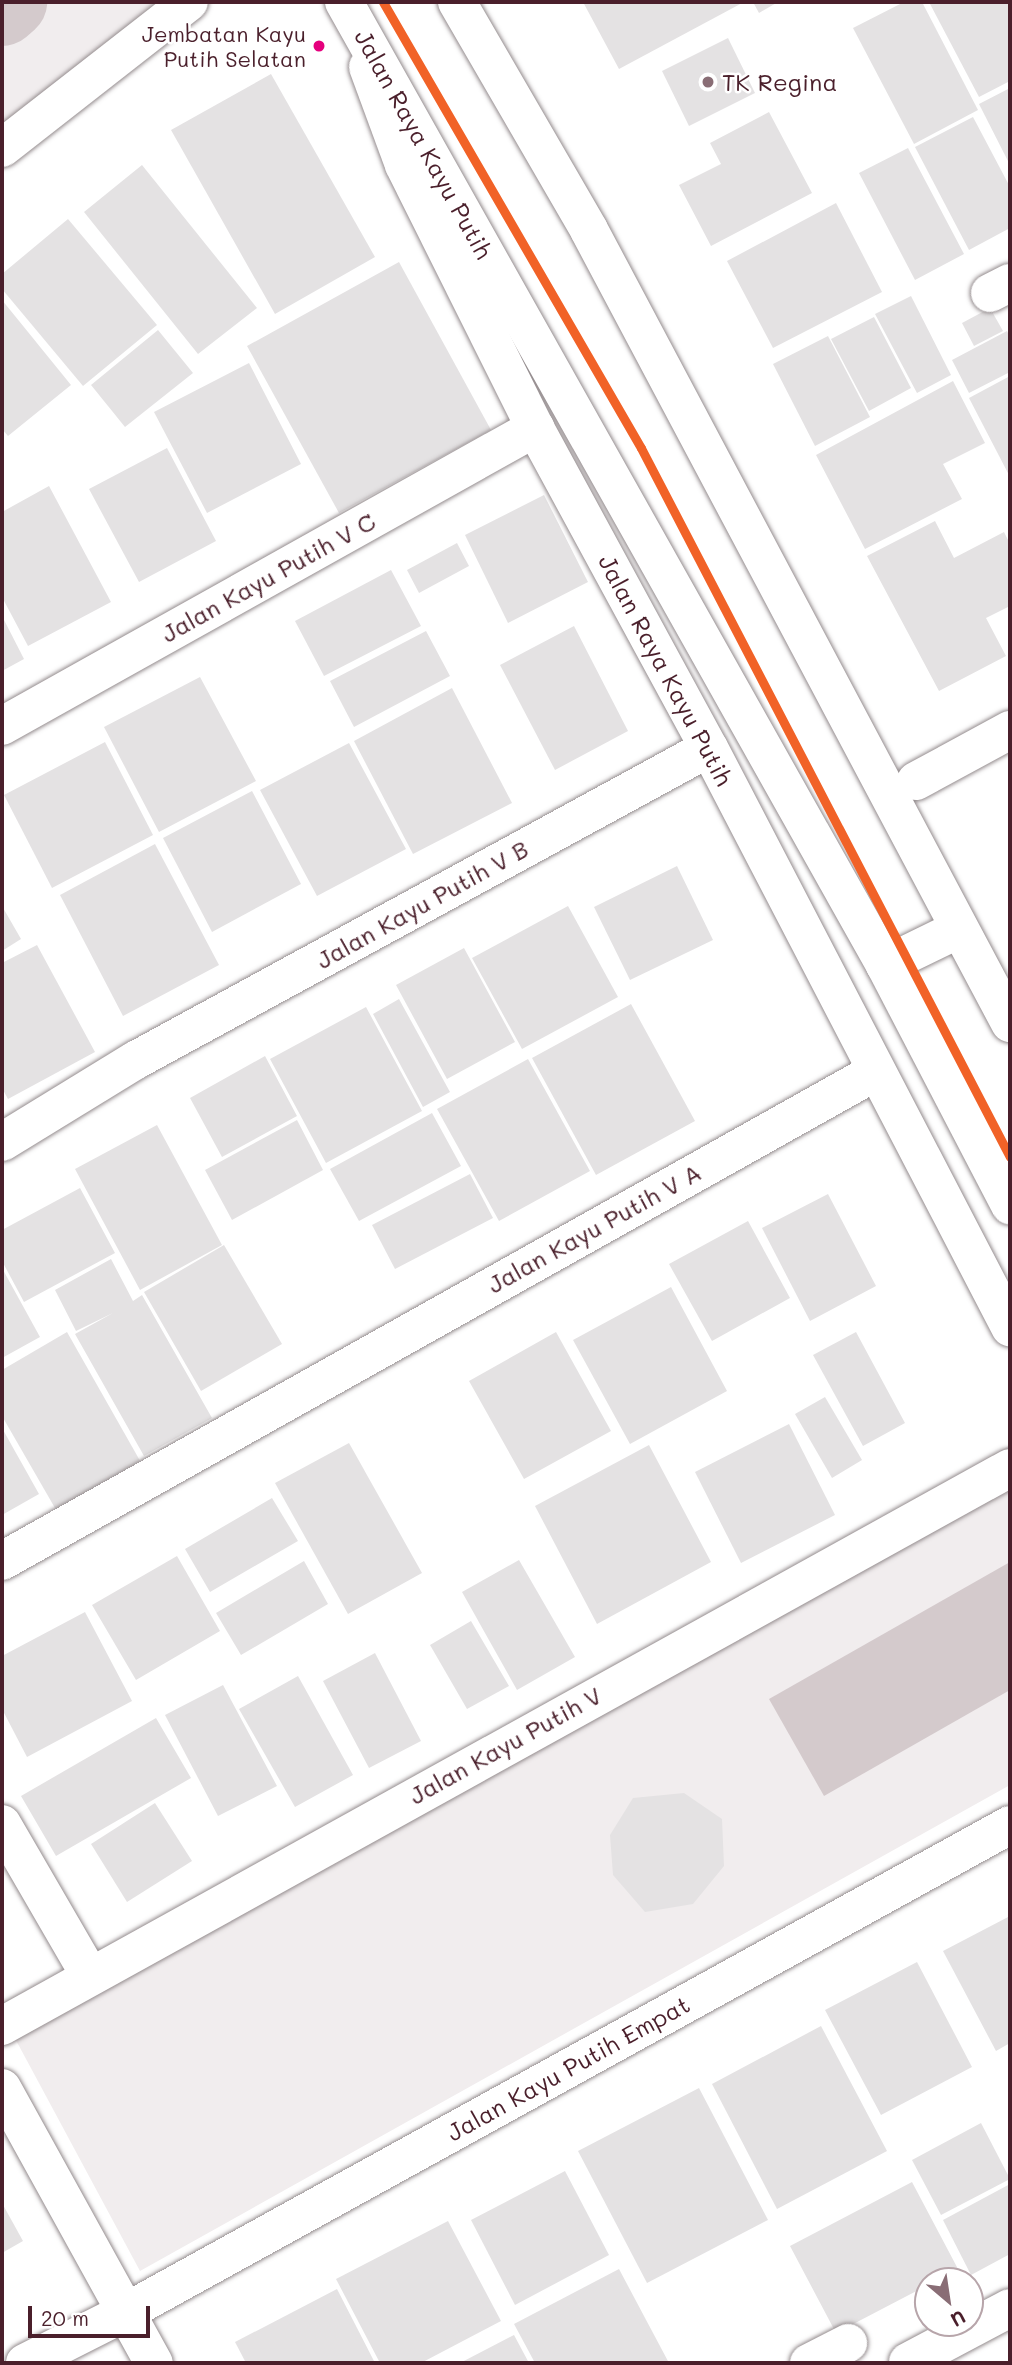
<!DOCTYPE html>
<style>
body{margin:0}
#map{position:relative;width:1012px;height:2365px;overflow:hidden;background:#fff;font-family:Mali,sans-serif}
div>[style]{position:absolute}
.built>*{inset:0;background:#f1edee}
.water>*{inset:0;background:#d4cacc}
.river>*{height:74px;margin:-37px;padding:0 37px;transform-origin:37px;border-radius:37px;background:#d4cacc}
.building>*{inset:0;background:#e4e2e3}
.roads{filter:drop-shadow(0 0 2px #948c8e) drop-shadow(0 0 2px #948c8e)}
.minor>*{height:38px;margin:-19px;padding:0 19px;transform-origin:19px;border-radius:19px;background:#fff}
.major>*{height:38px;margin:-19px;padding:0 19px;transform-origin:19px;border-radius:19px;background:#fff}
.rail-1>*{height:9px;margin:-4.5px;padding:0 4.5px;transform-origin:4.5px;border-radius:4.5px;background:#f16227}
.dots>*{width:19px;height:19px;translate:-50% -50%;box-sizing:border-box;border:4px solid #fff;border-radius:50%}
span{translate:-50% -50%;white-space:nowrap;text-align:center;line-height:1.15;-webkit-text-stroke:5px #fff;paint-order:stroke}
.bus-label{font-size:22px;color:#4a1f2b}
.right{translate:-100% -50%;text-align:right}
.poi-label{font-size:24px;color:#4a1f2b}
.left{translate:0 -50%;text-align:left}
.street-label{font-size:24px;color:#4a1f2b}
.frame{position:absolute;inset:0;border:4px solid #4a1f2b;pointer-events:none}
.north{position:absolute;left:914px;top:2267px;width:70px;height:70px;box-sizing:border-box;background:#fff;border:2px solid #b7a5aa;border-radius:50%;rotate:151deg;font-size:19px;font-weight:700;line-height:28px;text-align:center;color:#4a1f2b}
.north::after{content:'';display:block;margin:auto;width:24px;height:32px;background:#896d75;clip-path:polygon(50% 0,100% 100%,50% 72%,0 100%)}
.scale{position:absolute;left:28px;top:2306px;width:122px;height:32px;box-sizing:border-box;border:4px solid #4a1f2b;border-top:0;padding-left:9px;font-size:21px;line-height:24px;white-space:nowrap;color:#4a1f2b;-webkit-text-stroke:5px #fff;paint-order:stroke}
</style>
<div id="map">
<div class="built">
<div style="clip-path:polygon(2px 2px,189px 2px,2px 148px)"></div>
<div style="clip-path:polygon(1010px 1445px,1010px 1785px,140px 2271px,11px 2031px,140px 1950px)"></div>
</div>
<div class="water">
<div style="clip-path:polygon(1010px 1562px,1010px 1690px,824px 1796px,769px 1699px)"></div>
</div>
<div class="river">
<div style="left:2px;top:9px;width:11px;rotate:-41deg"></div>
</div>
<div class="building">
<div style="clip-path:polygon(583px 2px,744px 2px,619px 69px)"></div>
<div style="clip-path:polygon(753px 2px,778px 2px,759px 13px)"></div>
<div style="clip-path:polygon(904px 2px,922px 2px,978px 110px,914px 144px,853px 28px)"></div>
<div style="clip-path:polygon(929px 2px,1010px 2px,1010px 81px,979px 97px)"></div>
<div style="clip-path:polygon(728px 38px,755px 93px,689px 126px,662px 71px)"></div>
<div style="clip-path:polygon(271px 74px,375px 257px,275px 314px,171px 130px)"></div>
<div style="clip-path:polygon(1010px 88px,1010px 165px,979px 104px)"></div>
<div style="clip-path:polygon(769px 112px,812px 193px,711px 246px,679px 185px,721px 164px,710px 143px)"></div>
<div style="clip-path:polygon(973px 117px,1010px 187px,1010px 228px,969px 250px,915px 147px)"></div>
<div style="clip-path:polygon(908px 148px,964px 254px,915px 280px,859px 173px)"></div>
<div style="clip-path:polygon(142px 165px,257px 308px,198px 354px,84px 212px)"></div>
<div style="clip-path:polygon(836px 203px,882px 292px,773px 348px,727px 261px)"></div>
<div style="clip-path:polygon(68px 219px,157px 325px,83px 386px,2px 289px,2px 274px)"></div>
<div style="clip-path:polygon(399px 262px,491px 430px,339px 513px,247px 346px)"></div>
<div style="clip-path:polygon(911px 296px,951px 375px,917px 393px,875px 314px)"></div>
<div style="clip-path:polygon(2px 300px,71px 385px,8px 436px,2px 429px)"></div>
<div style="clip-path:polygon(990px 308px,1003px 331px,974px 346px,962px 323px)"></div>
<div style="clip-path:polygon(874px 317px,911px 388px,869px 411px,831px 339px)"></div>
<div style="clip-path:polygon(158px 330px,193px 373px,125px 427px,91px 385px)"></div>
<div style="clip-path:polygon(1007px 331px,1010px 337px,1010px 372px,969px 393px,952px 360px)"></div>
<div style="clip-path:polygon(828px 336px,870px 417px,815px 446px,773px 364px)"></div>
<div style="clip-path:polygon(249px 363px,301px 464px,207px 513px,154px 412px)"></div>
<div style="clip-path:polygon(1010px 376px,1010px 477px,969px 398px)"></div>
<div style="clip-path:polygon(953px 381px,985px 443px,943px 464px,962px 499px,865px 549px,816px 455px)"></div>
<div style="clip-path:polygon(167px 448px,216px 541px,139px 582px,89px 489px)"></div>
<div style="clip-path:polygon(49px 486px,111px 602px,28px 646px,2px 597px,2px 512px)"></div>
<div style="clip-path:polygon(544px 495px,588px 582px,508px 623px,465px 535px)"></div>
<div style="clip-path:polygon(935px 521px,954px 558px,1004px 532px,1010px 544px,1010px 606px,986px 618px,1006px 656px,939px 691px,867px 556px)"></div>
<div style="clip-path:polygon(457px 543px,469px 566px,419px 593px,407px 570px)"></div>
<div style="clip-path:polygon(391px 570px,421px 626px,324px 676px,295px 621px)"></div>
<div style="clip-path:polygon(2px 616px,24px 659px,2px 671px)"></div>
<div style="clip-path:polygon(574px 626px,628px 731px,555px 770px,500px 665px)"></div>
<div style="clip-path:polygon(426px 631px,450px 676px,354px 727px,330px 681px)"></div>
<div style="clip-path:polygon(200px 677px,256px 781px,159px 832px,104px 727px)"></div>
<div style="clip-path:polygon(452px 688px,512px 803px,413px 854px,354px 741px)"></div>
<div style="clip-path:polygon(105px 742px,153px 835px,52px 888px,4px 795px)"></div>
<div style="clip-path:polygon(349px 743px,406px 849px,317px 896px,260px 790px)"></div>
<div style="clip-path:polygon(252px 791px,301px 884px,212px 932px,163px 838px)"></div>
<div style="clip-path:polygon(155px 844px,219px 965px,123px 1016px,60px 895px)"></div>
<div style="clip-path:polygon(677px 866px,713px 940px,630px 980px,594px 907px)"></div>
<div style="clip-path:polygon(2px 906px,21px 939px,2px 951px)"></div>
<div style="clip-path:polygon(568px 906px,618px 997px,522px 1049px,472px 958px)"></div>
<div style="clip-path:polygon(37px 945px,95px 1052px,8px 1099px,2px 1088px,2px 963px)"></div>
<div style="clip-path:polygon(464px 948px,515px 1042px,447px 1079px,396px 985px)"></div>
<div style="clip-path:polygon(399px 999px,450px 1092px,423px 1107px,373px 1014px)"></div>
<div style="clip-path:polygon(631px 1004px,695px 1121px,596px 1175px,532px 1058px)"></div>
<div style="clip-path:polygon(366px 1007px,422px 1111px,326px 1163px,270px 1059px)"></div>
<div style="clip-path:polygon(265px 1056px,297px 1116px,222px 1157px,190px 1098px)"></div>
<div style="clip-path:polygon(528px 1059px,590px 1171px,499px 1221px,437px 1109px)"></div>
<div style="clip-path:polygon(432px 1113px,461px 1166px,359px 1221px,330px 1169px)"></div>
<div style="clip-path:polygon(297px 1120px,323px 1170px,232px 1220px,205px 1170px)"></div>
<div style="clip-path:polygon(157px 1125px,222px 1245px,140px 1290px,75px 1169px)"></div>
<div style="clip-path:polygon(470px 1174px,493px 1218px,395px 1269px,372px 1225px)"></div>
<div style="clip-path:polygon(80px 1188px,115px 1253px,24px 1302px,2px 1261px,2px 1230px)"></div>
<div style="clip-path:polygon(828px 1194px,876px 1286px,810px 1321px,762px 1228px)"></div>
<div style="clip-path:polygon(748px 1221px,790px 1298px,712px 1341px,669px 1264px)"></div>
<div style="clip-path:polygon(224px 1245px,282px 1344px,201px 1391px,144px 1292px)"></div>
<div style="clip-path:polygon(111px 1259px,133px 1301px,142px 1295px,212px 1418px,144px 1456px,75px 1334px,113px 1313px,76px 1331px,55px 1290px)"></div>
<div style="clip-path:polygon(2px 1268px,40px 1337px,2px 1358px)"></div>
<div style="clip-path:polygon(671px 1287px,727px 1391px,630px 1444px,573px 1340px)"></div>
<div style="clip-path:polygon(67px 1332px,143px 1466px,59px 1515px,2px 1416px,2px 1370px)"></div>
<div style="clip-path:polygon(556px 1332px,611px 1431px,524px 1479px,469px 1381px)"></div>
<div style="clip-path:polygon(856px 1332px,905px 1423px,863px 1446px,813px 1355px)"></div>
<div style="clip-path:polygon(825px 1397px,862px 1460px,832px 1478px,795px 1414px)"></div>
<div style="clip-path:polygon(789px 1424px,835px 1515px,741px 1563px,695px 1472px)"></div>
<div style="clip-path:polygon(2px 1428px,39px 1494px,2px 1515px)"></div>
<div style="clip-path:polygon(349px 1443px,422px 1573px,348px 1614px,275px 1483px)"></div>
<div style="clip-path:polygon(649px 1445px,711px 1562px,597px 1624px,535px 1506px)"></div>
<div style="clip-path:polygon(272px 1498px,298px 1541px,210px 1592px,185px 1549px)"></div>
<div style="clip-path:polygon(177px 1556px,220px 1631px,136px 1680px,92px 1605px)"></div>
<div style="clip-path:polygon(519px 1560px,575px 1657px,517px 1690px,462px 1592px)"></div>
<div style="clip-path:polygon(304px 1561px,328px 1604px,241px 1655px,216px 1613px)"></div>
<div style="clip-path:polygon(85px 1612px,132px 1701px,27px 1757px,2px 1709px,2px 1656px)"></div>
<div style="clip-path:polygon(471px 1621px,509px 1686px,467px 1709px,430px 1645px)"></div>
<div style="clip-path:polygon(375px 1653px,421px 1741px,369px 1768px,323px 1681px)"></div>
<div style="clip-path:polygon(298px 1676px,353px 1775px,295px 1807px,239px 1709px)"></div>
<div style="clip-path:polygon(223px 1685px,277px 1786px,218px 1816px,165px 1715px)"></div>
<div style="clip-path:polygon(156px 1718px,191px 1778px,56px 1856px,21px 1796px)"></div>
<div style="clip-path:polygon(684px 1793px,722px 1819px,724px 1866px,693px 1904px,645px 1912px,613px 1875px,610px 1835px,633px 1798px)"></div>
<div style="clip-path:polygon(155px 1803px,192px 1861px,127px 1902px,91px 1844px)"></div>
<div style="clip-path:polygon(1010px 1916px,1010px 2043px,996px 2051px,943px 1951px)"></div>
<div style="clip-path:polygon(917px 1962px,972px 2067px,881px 2115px,825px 2010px)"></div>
<div style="clip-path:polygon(821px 2026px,887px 2151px,777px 2209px,712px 2084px)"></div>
<div style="clip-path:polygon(699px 2088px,768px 2220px,647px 2283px,578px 2151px)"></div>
<div style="clip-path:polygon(981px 2123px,1010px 2179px,941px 2215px,912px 2160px)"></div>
<div style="clip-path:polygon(565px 2171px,609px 2255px,515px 2305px,471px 2220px)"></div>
<div style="clip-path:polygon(912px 2182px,958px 2269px,935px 2281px,928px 2281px,928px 2285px,836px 2333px,790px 2246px)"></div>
<div style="clip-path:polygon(1010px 2184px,1010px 2254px,971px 2275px,943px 2220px)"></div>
<div style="clip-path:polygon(2px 2203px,23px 2241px,2px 2253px)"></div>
<div style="clip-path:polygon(448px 2221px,501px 2321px,421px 2363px,380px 2363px,336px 2279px)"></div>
<div style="clip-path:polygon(619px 2269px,669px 2363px,535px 2363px,514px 2324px)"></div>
<div style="clip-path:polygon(337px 2289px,375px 2363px,246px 2363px,235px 2342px)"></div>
<div style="clip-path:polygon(514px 2335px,529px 2363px,460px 2363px)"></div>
</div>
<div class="roads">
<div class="minor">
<div style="left:368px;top:67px;width:104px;rotate:69.8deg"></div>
<div style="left:404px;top:165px;width:294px;rotate:63.5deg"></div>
<div style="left:535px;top:428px;width:364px;rotate:61.5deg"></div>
<div style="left:709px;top:748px;width:653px;rotate:62.53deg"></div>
<div style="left:2px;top:148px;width:237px;rotate:-38deg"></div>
<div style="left:990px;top:293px;width:22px;rotate:-27deg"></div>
<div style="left:2px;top:726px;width:611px;rotate:-29.21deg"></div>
<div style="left:916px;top:781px;width:107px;rotate:-28.5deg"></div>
<div style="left:2px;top:1142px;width:157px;rotate:-31.5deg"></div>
<div style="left:136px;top:1060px;width:652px;rotate:-28.57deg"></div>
<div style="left:2px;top:1561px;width:1001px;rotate:-29.25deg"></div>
<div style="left:2px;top:1824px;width:176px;rotate:59.9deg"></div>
<div style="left:2px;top:2026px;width:1152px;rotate:-28.97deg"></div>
<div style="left:2px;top:2088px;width:314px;rotate:61.1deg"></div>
<div style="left:908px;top:2362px;width:115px;rotate:-27.9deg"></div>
<div style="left:25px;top:2363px;width:113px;rotate:-26.8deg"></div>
<div style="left:126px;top:2312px;width:1009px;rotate:-28.85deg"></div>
<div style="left:809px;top:2363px;width:44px;rotate:-27.1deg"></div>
</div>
<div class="major">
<div style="left:344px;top:2px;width:1105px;rotate:60.67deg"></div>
<div style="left:885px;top:965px;width:271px;rotate:62.5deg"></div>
<div style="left:457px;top:2px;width:263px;rotate:59.9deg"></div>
<div style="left:589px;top:230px;width:898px;rotate:62.04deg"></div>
<div style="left:885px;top:965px;width:82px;rotate:-25.9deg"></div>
</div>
</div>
<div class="rail-1">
<div style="left:383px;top:2px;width:515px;rotate:59.95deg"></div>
<div style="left:641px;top:448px;width:799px;rotate:62.51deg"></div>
</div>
<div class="dots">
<div style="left:319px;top:46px;background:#e5007d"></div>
<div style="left:708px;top:82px;background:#896d75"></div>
</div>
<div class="bus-label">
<span class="right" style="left:306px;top:46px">Jembatan Kayu<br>Putih Selatan</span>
</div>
<div class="poi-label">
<span class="left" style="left:722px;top:82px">TK Regina</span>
</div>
<div class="street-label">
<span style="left:424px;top:144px;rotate:61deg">Jalan Raya Kayu Putih</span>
<span style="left:268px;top:577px;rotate:-29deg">Jalan Kayu Putih V C</span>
<span style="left:666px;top:670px;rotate:62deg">Jalan Raya Kayu Putih</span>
<span style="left:422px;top:904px;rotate:-29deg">Jalan Kayu Putih V B</span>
<span style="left:594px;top:1228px;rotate:-29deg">Jalan Kayu Putih V A</span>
<span style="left:505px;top:1745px;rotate:-29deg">Jalan Kayu Putih V</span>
<span style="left:568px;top:2068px;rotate:-29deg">Jalan Kayu Putih Empat</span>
</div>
<div class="frame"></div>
<div class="north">U</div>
<div class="scale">20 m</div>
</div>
